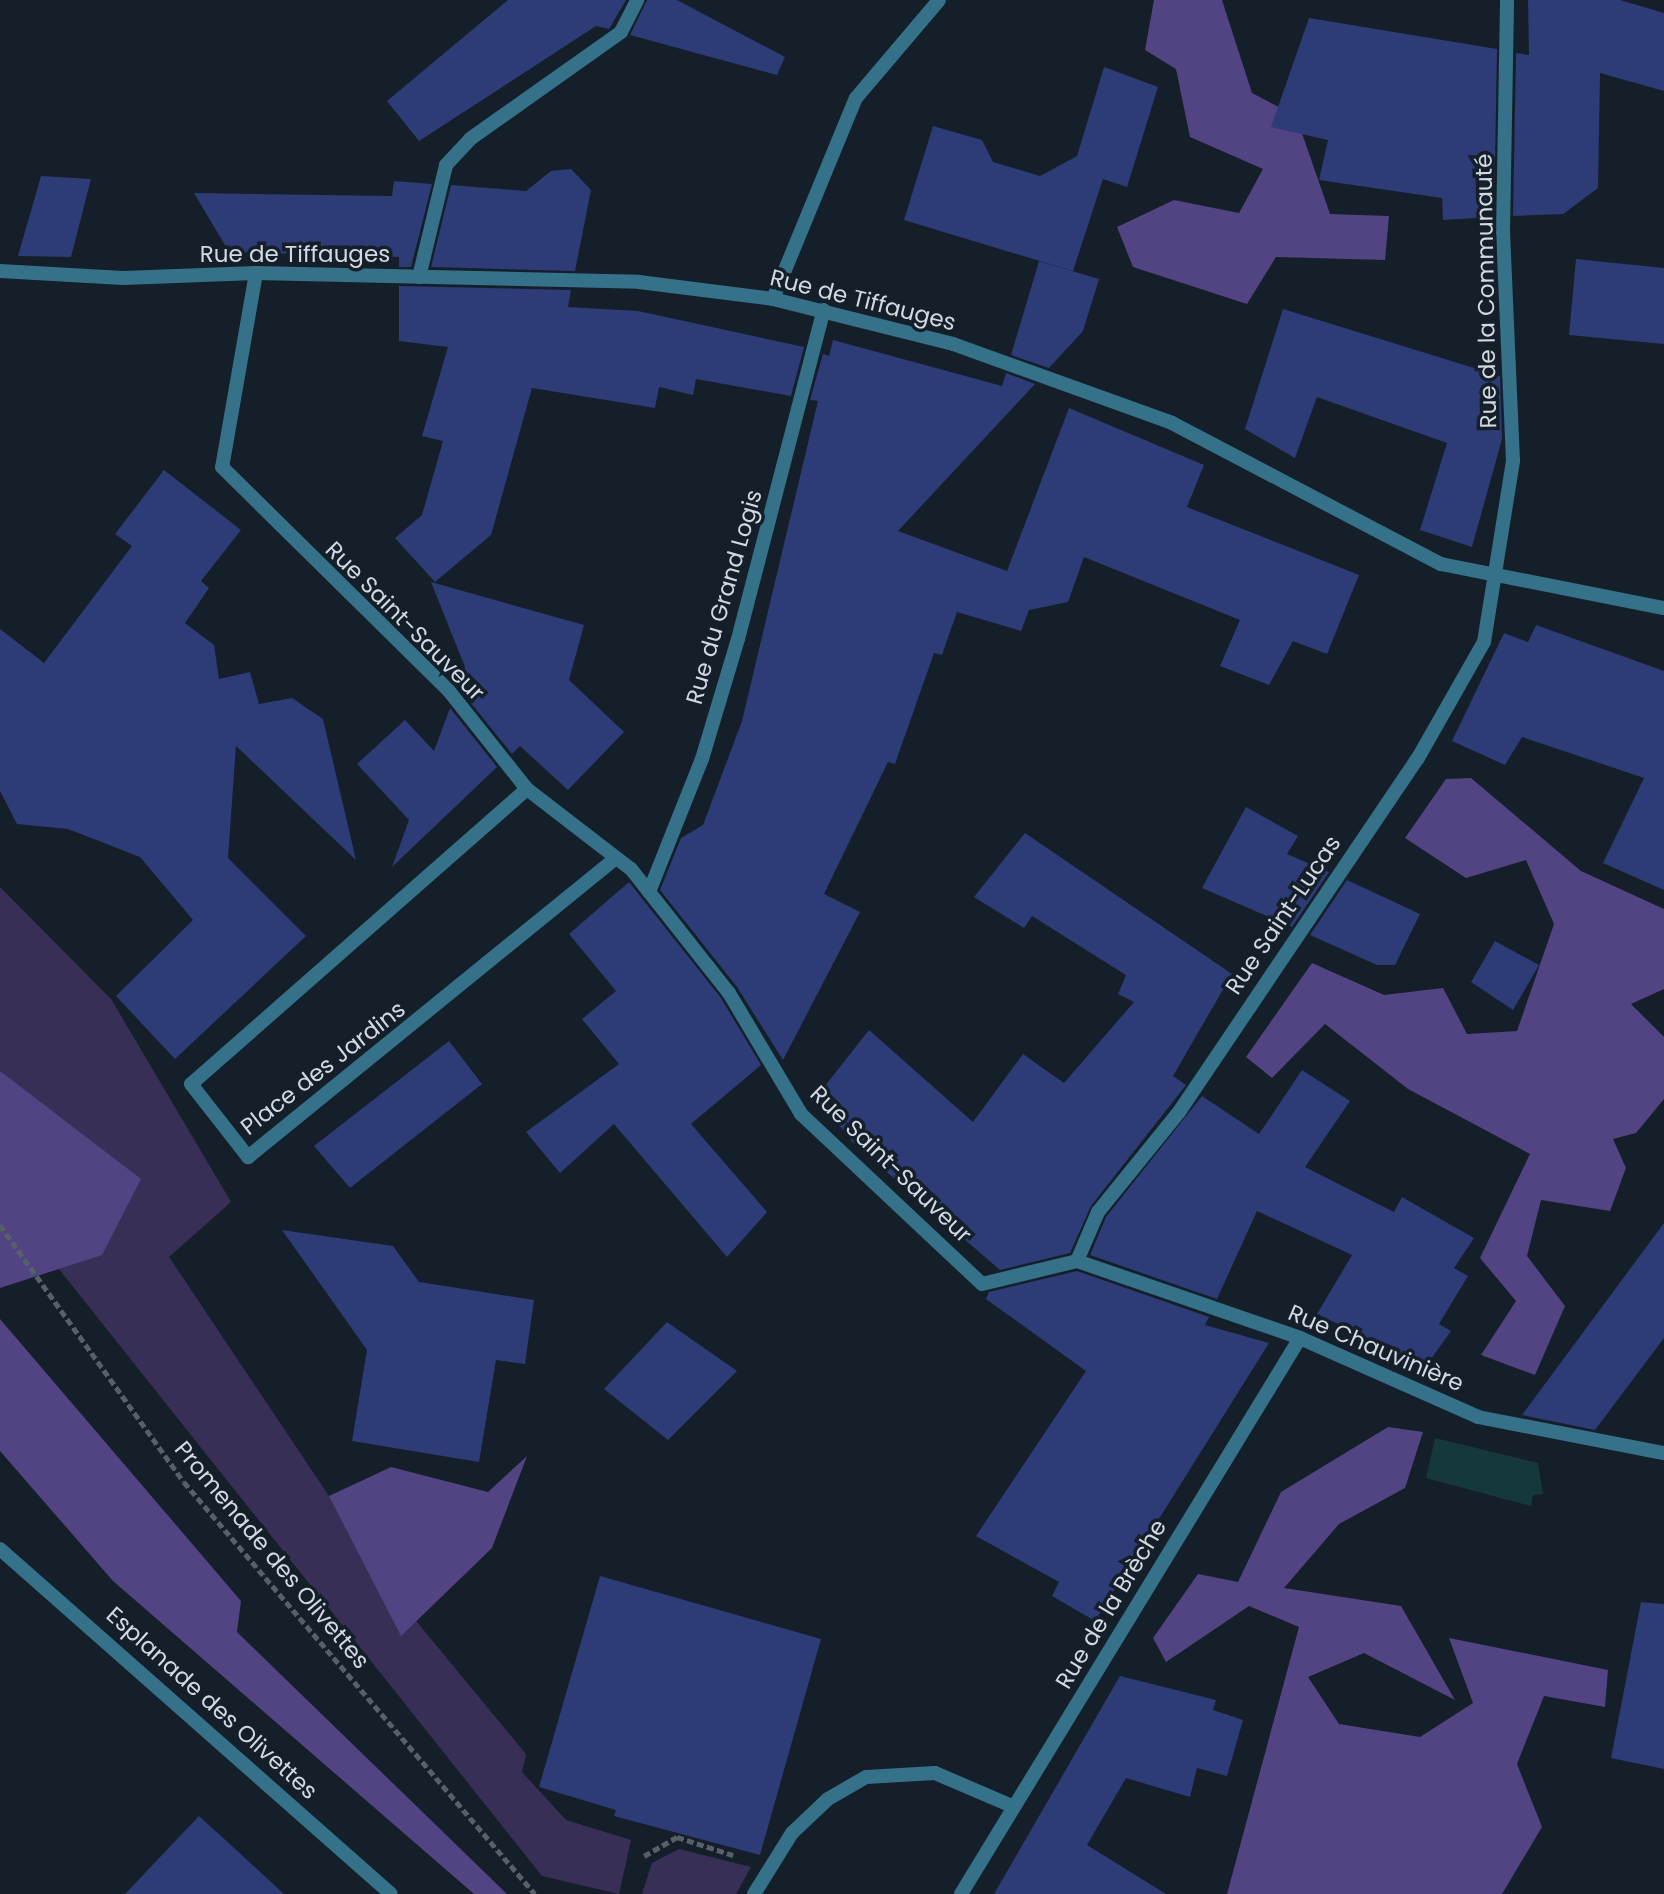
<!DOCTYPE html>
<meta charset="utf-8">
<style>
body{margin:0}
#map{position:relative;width:1664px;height:1894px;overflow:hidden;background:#141f2a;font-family:Poppins,sans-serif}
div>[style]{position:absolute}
.green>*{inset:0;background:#382f57}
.forest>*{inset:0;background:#524382}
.water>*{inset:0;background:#15383c}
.building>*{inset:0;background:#2d3b76}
.path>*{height:4.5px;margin-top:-2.25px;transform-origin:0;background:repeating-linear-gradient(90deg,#566069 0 7px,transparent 0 10.5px)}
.lane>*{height:14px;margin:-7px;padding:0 7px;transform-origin:7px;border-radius:7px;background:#357189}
.street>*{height:14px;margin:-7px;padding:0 7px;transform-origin:7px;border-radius:7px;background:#357189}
span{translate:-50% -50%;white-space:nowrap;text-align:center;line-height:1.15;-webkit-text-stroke:7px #141f2a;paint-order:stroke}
.street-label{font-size:23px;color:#d2d9e0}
</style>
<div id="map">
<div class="green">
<div style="clip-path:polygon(0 887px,111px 999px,231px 1202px,169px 1257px,398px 1599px,526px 1754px,522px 1772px,566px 1820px,631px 1840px,619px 1894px,542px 1876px,0 1195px)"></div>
<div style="clip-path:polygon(679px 1849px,751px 1867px,736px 1894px,642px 1894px,652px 1863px)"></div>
</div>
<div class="forest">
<div style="clip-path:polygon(1154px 0,1222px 0,1252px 93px,1296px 116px,1330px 214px,1389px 216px,1385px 260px,1276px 257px,1247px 304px,1133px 267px,1117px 227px,1174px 200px,1239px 213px,1263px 169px,1190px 137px,1176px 69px,1145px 50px)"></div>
<div style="clip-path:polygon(1471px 778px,1581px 871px,1664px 909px,1664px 989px,1631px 1004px,1664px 1037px,1664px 1099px,1636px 1133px,1613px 1139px,1626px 1168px,1610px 1211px,1541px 1200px,1527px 1256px,1565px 1306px,1535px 1375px,1481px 1355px,1516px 1301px,1480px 1258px,1530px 1154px,1408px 1089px,1325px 1024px,1272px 1078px,1246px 1057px,1312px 963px,1384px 995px,1443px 988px,1467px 1034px,1517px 1031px,1554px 924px,1526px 860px,1466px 878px,1405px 838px,1446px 779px)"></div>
<div style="clip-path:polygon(0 1071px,141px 1179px,102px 1255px,0 1288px)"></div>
<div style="clip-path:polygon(0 1319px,241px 1601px,237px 1632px,507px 1894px,474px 1894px,113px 1581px,0 1451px)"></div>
<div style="clip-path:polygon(1388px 1427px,1423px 1432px,1405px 1488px,1339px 1524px,1284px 1588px,1401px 1606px,1455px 1700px,1364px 1653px,1308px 1677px,1339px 1724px,1420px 1737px,1473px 1703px,1449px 1638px,1608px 1670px,1605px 1707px,1544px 1696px,1517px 1764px,1542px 1827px,1502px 1894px,1227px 1894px,1299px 1627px,1249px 1606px,1166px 1662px,1153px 1638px,1198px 1574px,1238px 1582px,1281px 1492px)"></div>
<div style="clip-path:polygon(527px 1456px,492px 1548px,401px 1636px,329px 1496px,391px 1467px,488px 1492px)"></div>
</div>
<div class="water">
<div style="clip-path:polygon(1435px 1438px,1538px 1463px,1543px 1494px,1533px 1495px,1531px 1506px,1426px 1478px)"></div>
</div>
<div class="building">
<div style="clip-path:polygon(508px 0,626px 0,609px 29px,596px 26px,419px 141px,387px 101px)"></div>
<div style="clip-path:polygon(647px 0,677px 0,785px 57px,777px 75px,630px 35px)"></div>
<div style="clip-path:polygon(1528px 0,1620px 0,1664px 13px,1664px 91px,1600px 73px,1598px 188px,1563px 214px,1513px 216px,1516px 53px,1529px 55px)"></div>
<div style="clip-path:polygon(1309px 18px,1497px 49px,1494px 217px,1443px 220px,1442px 198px,1319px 180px,1328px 140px,1271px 127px)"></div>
<div style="clip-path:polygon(1104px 67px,1158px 87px,1127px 187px,1103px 179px,1073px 271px,904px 220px,933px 126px,982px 140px,993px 162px,1040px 176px,1077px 156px)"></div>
<div style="clip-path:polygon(571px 169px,591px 190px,575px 271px,431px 267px,451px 185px,526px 191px,551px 171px)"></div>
<div style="clip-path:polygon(41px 176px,91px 179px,71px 257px,18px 256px)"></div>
<div style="clip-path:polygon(394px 181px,432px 184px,411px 267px,399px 267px,399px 257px,229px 252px,194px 193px,392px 196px)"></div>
<div style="clip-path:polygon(1576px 259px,1664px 268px,1664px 344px,1569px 335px)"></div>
<div style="clip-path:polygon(1039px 261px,1099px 279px,1083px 331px,1049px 368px,1011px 355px)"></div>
<div style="clip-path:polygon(399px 286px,571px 290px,568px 307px,638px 311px,804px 347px,791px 396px,696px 379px,693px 395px,659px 387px,655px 408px,532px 388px,491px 535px,435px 582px,395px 538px,422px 515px,443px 441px,422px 436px,448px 347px,399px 341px)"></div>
<div style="clip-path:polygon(1283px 309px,1500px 376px,1502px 439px,1472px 547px,1420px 530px,1447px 443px,1317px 397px,1295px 458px,1245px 429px)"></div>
<div style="clip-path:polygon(833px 340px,1002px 386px,1006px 373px,1035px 384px,898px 531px,1007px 571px,1069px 408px,1204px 465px,1187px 507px,1359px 575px,1327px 654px,1293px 641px,1269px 685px,1220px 666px,1240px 620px,1084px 557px,1068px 602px,1029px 610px,1021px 631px,957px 612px,942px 655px,934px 653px,895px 764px,888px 762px,824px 894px,860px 912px,783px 1060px,737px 987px,660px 890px,681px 838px,703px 825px,742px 721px,818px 401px,810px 400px,823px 354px,829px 356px)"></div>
<div style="clip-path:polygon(164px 470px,241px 530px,201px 581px,209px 588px,185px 623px,214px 645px,219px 679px,250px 672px,259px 704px,292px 698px,323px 719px,356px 860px,236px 746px,228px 858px,306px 936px,175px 1059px,116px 996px,193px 920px,140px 857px,68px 829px,17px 824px,0 791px,0 629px,44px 663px,132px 546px,115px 534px)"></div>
<div style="clip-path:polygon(431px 582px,584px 625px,569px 680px,624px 732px,568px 790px,520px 746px,512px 754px,458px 687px,465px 667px)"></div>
<div style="clip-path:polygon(1536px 625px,1664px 671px,1664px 890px,1603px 863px,1644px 778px,1522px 737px,1505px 765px,1452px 741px,1504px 633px,1528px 642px)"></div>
<div style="clip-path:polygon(450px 708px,497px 767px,392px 867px,409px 820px,357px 764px,405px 720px,434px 751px)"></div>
<div style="clip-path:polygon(1246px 807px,1298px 836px,1287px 854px,1329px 872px,1292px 927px,1202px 888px)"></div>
<div style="clip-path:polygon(1025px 833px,1232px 974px,1173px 1076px,1186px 1085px,1091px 1206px,1070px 1253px,1000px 1270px,852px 1142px,817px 1096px,869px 1030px,973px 1122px,1023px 1054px,1064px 1083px,1134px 1002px,1118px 994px,1126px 975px,1032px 916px,1024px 928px,974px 897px)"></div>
<div style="clip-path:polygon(1347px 880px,1420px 914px,1395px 965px,1377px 965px,1310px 935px)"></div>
<div style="clip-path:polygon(629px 882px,721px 998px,761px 1065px,691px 1124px,767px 1212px,727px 1257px,614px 1124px,560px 1173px,526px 1132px,619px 1064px,582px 1019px,616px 991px,569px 934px)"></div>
<div style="clip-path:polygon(1495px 941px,1539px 965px,1513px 1010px,1471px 982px)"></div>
<div style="clip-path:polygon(449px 1041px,482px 1084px,350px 1188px,314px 1146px)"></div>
<div style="clip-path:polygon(1302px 1070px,1350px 1101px,1305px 1167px,1394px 1212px,1402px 1197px,1474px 1238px,1454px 1268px,1468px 1276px,1439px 1324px,1451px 1331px,1426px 1366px,1317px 1314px,1352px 1255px,1257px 1211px,1217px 1299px,1090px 1255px,1106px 1217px,1202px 1096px,1259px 1134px)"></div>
<div style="clip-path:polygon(1664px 1223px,1664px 1338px,1595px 1430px,1522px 1415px)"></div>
<div style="clip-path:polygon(282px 1230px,393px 1246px,419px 1282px,534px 1300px,525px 1364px,496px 1360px,479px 1462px,352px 1441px,367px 1350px)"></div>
<div style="clip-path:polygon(1077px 1271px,1209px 1317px,1205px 1325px,1269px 1343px,1095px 1621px,1052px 1596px,1059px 1582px,976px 1536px,1086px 1371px,986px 1299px,989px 1292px)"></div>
<div style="clip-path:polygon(667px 1322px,737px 1371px,668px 1440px,604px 1389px)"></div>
<div style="clip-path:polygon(600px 1576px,821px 1639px,760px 1855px,614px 1816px,616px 1810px,539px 1787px)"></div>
<div style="clip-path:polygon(1641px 1602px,1664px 1604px,1664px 1769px,1611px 1758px)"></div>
<div style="clip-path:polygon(1120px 1676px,1216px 1700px,1213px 1710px,1243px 1720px,1227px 1776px,1197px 1768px,1190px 1797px,1126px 1778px,1087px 1845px,1166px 1894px,994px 1894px)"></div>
<div style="clip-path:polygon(199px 1816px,232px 1846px,284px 1894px,125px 1894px)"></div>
</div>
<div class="path">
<div style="left:0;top:1225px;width:316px;rotate:54.4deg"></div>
<div style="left:184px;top:1482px;width:541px;rotate:49.57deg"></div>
<div style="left:644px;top:1856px;width:38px;rotate:-30deg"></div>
<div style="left:677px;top:1837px;width:59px;rotate:17.8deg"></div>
</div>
<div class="lane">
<div style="left:527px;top:789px;width:447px;rotate:138.7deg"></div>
<div style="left:191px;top:1084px;width:93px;rotate:52deg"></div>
<div style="left:248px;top:1157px;width:474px;rotate:-39.1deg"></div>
<div style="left:649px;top:892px;width:143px;rotate:-68.3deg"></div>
<div style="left:702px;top:759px;width:125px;rotate:-73.3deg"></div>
<div style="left:738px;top:639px;width:340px;rotate:-75.4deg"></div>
<div style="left:754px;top:1894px;width:72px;rotate:-58.1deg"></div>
<div style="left:792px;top:1833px;width:50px;rotate:-43.4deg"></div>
<div style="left:828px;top:1799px;width:44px;rotate:-30.1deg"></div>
<div style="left:866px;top:1777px;width:69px;rotate:-3.3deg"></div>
<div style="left:935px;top:1773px;width:84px;rotate:23.2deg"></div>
</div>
<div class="street">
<div style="left:0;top:271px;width:123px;rotate:3.3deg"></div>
<div style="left:123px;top:278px;width:133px;rotate:-2.2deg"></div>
<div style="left:256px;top:273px;width:383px;rotate:1.3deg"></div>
<div style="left:639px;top:282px;width:135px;rotate:7.2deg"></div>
<div style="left:773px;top:299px;width:186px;rotate:14deg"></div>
<div style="left:953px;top:344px;width:233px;rotate:19.8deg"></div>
<div style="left:1172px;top:423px;width:304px;rotate:27.7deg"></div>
<div style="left:1441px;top:564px;width:227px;rotate:11.2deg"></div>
<div style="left:256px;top:273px;width:197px;rotate:99.9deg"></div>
<div style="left:222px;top:467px;width:319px;rotate:44.6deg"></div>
<div style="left:449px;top:691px;width:125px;rotate:51.5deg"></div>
<div style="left:527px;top:789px;width:131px;rotate:37.6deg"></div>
<div style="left:631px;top:869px;width:158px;rotate:51.7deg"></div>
<div style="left:729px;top:993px;width:141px;rotate:59.2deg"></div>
<div style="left:801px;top:1114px;width:248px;rotate:43.2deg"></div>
<div style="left:982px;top:1284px;width:98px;rotate:-13.6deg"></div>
<div style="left:419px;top:277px;width:115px;rotate:-76.4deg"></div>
<div style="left:446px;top:165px;width:35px;rotate:-47deg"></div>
<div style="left:470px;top:139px;width:185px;rotate:-35.3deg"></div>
<div style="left:621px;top:32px;width:36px;rotate:-63deg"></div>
<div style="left:773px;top:299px;width:217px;rotate:-67.6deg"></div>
<div style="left:856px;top:98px;width:128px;rotate:-49.7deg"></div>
<div style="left:1077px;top:1261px;width:53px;rotate:-66.8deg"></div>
<div style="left:1098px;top:1212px;width:129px;rotate:-51deg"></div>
<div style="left:1179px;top:1112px;width:427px;rotate:-56deg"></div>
<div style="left:1418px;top:758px;width:133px;rotate:-60.4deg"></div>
<div style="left:1484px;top:642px;width:183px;rotate:-80.9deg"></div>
<div style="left:1513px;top:461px;width:228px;rotate:-92.5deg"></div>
<div style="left:1503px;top:233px;width:233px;rotate:-89deg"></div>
<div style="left:1077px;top:1261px;width:236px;rotate:19deg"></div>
<div style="left:1300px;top:1338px;width:195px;rotate:23.9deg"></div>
<div style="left:1478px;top:1417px;width:189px;rotate:11deg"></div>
<div style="left:0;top:1549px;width:521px;rotate:41.42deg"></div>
<div style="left:961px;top:1894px;width:651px;rotate:-58.63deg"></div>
</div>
<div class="street-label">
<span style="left:295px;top:254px">Rue de Tiffauges</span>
<span style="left:1486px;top:291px;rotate:-91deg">Rue de la Communauté</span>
<span style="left:863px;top:300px;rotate:14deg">Rue de Tiffauges</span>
<span style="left:724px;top:597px;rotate:-74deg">Rue du Grand Logis</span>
<span style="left:405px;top:621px;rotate:45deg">Rue Saint-Sauveur</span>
<span style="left:1283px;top:915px;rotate:-56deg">Rue Saint-Lucas</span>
<span style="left:323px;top:1068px;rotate:-38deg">Place des Jardins</span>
<span style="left:891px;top:1164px;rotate:44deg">Rue Saint-Sauveur</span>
<span style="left:1376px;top:1348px;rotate:23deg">Rue Chauvinière</span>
<span style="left:272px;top:1555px;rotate:50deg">Promenade des Olivettes</span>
<span style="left:1111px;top:1604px;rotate:-59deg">Rue de la Brèche</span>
<span style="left:212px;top:1703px;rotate:42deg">Esplanade des Olivettes</span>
</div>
</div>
